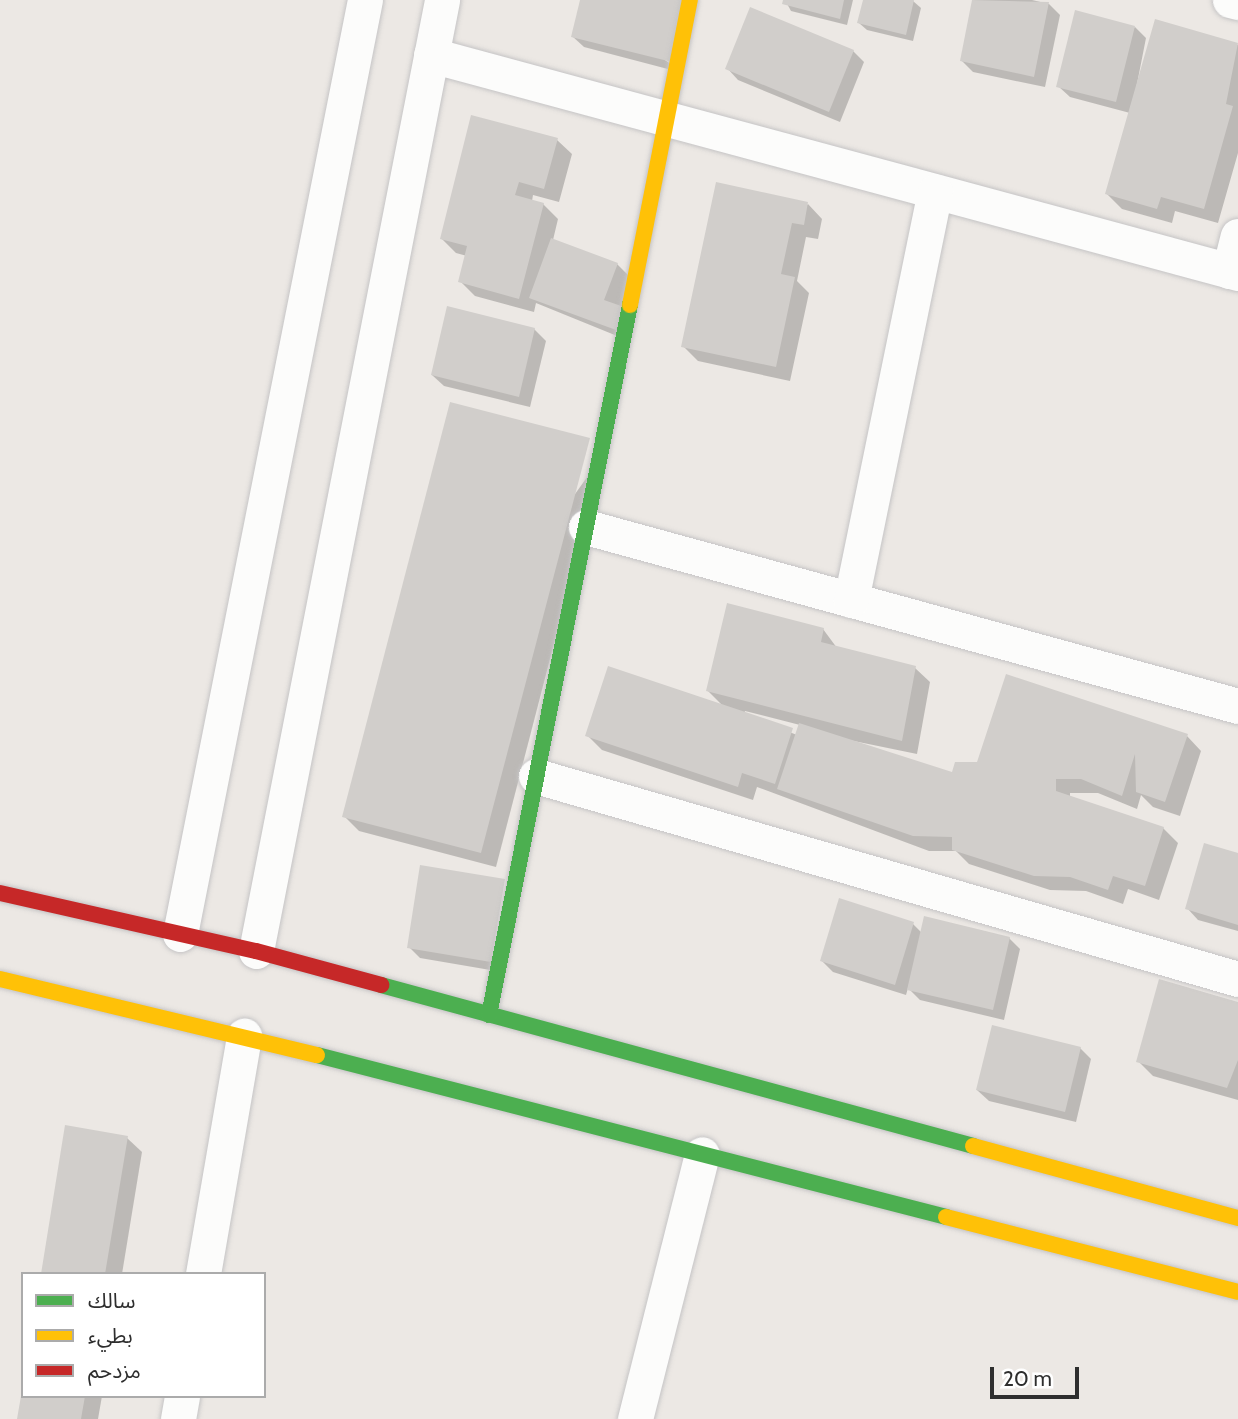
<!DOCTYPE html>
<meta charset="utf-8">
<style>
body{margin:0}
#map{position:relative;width:1238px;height:1419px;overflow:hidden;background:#ece8e4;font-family:Cabin,"Noto Sans Arabic",sans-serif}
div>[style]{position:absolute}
.shadow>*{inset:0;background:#0003}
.building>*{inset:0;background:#d1cecb}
.roads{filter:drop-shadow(0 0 2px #c5c4c5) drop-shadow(0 0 2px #c5c4c5)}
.street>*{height:35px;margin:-17.5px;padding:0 17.5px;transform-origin:17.5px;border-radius:17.5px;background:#fcfcfb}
.fast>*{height:16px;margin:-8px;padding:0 8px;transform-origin:8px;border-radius:8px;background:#4caf50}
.slow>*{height:16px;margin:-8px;padding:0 8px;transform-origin:8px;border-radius:8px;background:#ffc107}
.jam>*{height:16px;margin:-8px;padding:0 8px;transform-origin:8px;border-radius:8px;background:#c62828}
span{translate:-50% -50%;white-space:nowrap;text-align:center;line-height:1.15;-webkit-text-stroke:5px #fff;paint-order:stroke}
.legend{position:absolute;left:21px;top:1272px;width:245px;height:126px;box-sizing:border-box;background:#fff;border:2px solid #ababab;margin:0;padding:9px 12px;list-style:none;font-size:21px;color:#2e2e2e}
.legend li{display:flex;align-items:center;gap:14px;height:35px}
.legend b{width:35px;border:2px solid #ababab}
.scale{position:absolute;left:990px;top:1367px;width:89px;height:32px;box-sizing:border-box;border:4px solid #2e2e2e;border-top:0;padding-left:9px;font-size:21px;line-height:24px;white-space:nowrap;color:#2e2e2e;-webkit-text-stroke:5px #fff;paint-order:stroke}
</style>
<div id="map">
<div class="shadow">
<div style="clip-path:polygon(582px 0,683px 73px,584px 47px,572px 36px)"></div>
<div style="clip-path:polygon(785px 0,853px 0,847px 25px,791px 11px)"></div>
<div style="clip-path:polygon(865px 0,913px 1px,921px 8px,913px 41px,867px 30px,859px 23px)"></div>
<div style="clip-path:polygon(974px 0,1032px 0,1049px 4px,1060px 15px,1045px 87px,973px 72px,962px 61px)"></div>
<div style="clip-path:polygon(1156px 21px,1238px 45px,1238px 153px,1218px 223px,1175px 211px,1172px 223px,1122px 209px,1107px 194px,1130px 113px,1070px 97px,1058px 86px,1135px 27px,1146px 38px,1135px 94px)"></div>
<div style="clip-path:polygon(853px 51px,864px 62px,840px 122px,738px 80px,727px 68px)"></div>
<div style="clip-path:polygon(557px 140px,572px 154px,559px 202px,533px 195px,532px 201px,543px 204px,558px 219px,553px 240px,617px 264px,628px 275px,627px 340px,536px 303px,534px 312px,475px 296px,460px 281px,467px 256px,456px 253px,442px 239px)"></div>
<div style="clip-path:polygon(808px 204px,822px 219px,818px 239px,806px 237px,797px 281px,809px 293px,790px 381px,698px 361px,683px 346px)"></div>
<div style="clip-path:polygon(534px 329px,546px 341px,530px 407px,444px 386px,432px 375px)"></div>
<div style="clip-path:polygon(603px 455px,496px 867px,359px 831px,344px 816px)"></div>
<div style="clip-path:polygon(evenodd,823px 629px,837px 648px,915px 668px,930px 682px,917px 754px,844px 739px,953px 774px,979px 764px,1187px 736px,1201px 751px,1180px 816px,1153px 807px,1141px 795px,1137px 809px,1098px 793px,1070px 793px,1070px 797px,1163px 828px,1178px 843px,1159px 900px,1128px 889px,1123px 904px,1086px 891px,1050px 890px,969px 864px,956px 851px,929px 851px,757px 787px,753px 800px,602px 750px,587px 735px,724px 707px,708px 691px,823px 629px,745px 711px,800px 725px,797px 735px,744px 714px,745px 711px)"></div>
<div style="clip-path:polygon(1238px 855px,1238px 931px,1198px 920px,1187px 908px)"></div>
<div style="clip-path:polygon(422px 867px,502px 972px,420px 958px,409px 947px)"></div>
<div style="clip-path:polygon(913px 924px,922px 933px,1009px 938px,1020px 949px,1004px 1020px,920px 1000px,908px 988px,906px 995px,833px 972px,822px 961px)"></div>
<div style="clip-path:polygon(1238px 1003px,1238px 1100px,1153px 1076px,1138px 1061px)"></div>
<div style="clip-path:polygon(1080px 1048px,1091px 1059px,1076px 1122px,989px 1101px,977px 1090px)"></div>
<div style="clip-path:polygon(127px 1138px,142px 1152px,122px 1274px,43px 1274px)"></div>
<div style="clip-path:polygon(23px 1395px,102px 1396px,98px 1419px,19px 1419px)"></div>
</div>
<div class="building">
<div style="clip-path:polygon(580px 0,687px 0,672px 62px,571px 37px)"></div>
<div style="clip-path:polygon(783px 0,844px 0,840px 19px,782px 4px)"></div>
<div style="clip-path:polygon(863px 0,914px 0,906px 35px,857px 23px)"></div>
<div style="clip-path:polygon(972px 0,1049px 2px,1034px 77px,960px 61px)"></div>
<div style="clip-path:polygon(750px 7px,854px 50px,829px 112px,725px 69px)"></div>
<div style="clip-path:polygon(1075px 10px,1135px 26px,1116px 102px,1056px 87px)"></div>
<div style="clip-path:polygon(1155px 19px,1238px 43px,1226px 104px,1233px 106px,1204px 209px,1161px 197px,1157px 209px,1105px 194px)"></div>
<div style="clip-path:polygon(471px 115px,558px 138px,544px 189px,519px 182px,515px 195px,544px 203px,519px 299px,458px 282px,467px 246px,440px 239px)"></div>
<div style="clip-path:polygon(716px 182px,808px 202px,804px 225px,792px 223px,781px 274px,795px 277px,776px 367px,681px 347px)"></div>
<div style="clip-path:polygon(551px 238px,618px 263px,604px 300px,624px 307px,616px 330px,529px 298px)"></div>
<div style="clip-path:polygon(447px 306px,535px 328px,519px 397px,431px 375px)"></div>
<div style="clip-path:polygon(450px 402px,590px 438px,481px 853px,342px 817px)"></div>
<div style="clip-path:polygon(727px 603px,824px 628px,821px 642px,916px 666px,902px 741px,706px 691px)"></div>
<div style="clip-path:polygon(608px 666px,793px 728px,775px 784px,742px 773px,738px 787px,585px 736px)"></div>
<div style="clip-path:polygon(1006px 674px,1188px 734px,1165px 802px,1136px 792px,1135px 754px,1122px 796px,1081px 779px,1056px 779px,1056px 791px,1164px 827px,1145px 886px,1113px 876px,1108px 890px,1070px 877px,1034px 876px,952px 850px,952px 837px,913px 836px,777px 789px,799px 723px,952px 772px,955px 762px,977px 762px)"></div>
<div style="clip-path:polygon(1204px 843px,1238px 853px,1238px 925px,1185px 909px)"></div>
<div style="clip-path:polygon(420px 865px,505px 879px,491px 962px,407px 948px)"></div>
<div style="clip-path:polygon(839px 898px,914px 922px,895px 985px,820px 961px)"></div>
<div style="clip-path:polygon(924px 916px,1010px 937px,993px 1010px,907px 990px)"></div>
<div style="clip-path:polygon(1159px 979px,1238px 1002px,1238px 1060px,1227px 1088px,1136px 1062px)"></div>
<div style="clip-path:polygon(992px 1025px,1081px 1047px,1065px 1112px,976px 1090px)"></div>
<div style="clip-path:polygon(65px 1125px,128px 1136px,105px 1274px,41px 1274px)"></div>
<div style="clip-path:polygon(21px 1396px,85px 1396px,81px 1419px,17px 1419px)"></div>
</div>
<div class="roads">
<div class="street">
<div style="left:1230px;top:0;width:8px;rotate:14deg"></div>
<div style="left:431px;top:55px;width:836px;rotate:15.12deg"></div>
<div style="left:1229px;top:271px;width:36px;rotate:-76deg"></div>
<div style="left:586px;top:527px;width:676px;rotate:15.35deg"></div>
<div style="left:851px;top:600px;width:417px;rotate:-78.4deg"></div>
<div style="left:536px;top:776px;width:731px;rotate:16.13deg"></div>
<div style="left:180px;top:934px;width:952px;rotate:-78.8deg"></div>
<div style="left:256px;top:951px;width:969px;rotate:-78.93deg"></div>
<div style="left:203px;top:1274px;width:242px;rotate:-80.2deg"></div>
<div style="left:178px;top:1419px;width:23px;rotate:-80deg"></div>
<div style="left:635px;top:1419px;width:273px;rotate:-75.8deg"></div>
</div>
<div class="fast">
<div style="left:381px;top:985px;width:614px;rotate:15.21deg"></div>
<div style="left:489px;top:1015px;width:724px;rotate:-78.77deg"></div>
<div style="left:317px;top:1055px;width:650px;rotate:14.44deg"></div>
</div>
<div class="slow">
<div style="left:630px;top:305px;width:311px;rotate:-78.9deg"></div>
<div style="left:0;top:979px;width:326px;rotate:13.5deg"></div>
<div style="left:973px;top:1146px;width:275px;rotate:15.2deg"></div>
<div style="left:946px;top:1217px;width:301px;rotate:14.4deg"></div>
</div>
<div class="jam">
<div style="left:0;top:893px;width:262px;rotate:12.8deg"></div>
<div style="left:256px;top:951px;width:130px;rotate:15.2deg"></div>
</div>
</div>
<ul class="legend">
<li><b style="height:9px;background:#4caf50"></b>سالك</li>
<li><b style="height:9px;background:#ffc107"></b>بطيء</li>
<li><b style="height:9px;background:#c62828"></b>مزدحم</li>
</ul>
<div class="scale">20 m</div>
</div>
